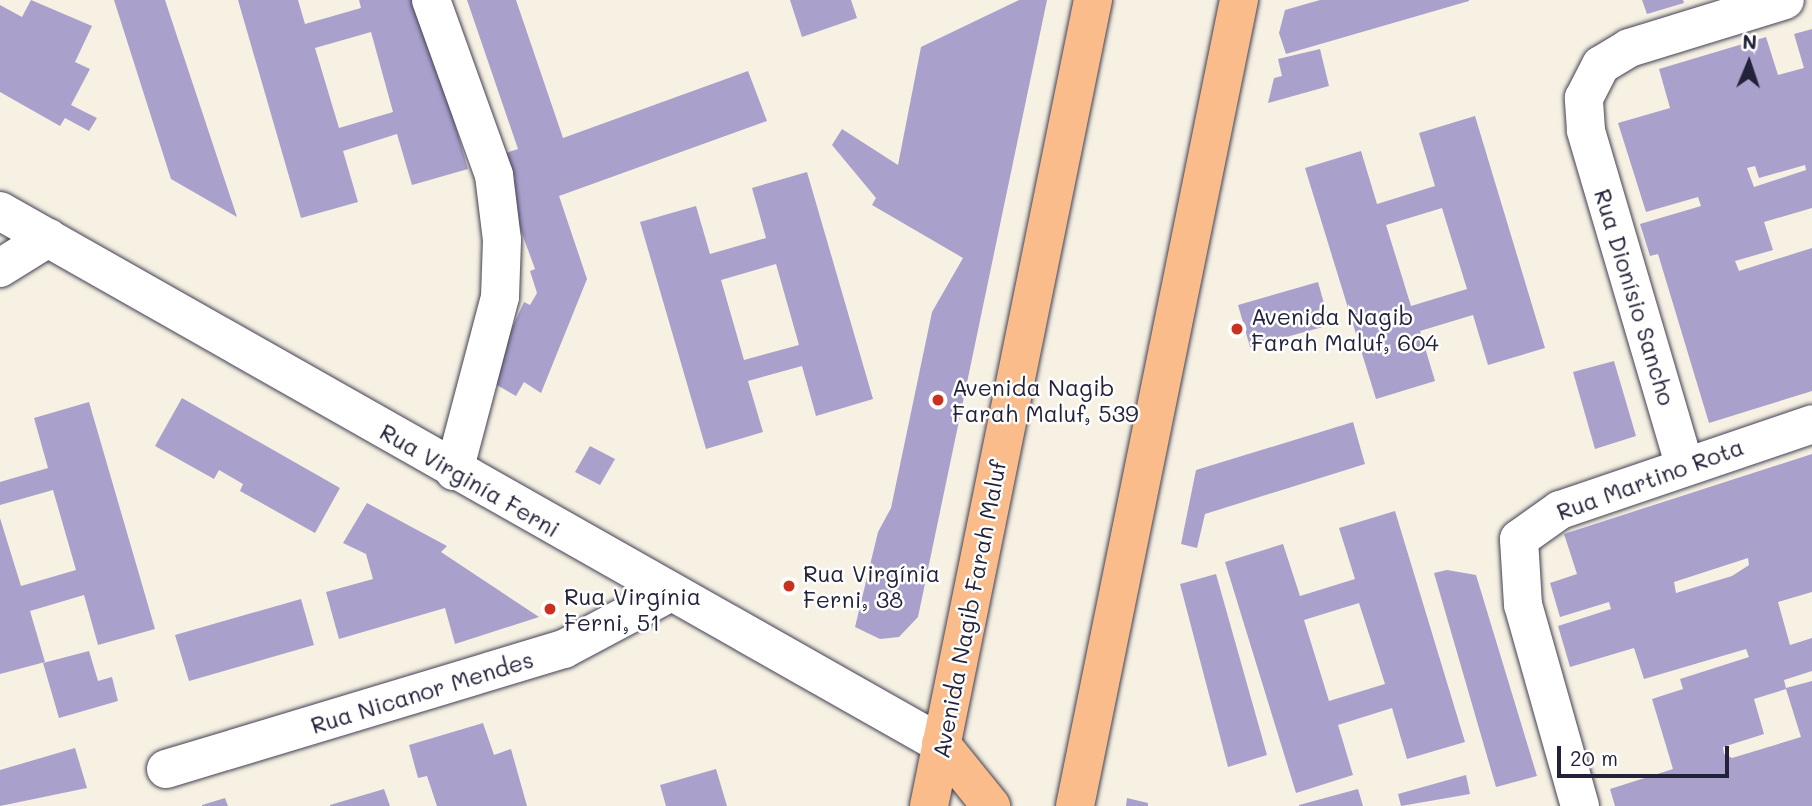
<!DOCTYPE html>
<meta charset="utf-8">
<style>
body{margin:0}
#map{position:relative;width:1812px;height:806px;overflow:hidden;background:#f7f1e3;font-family:Mali,sans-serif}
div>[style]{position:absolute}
.building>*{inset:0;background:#aaa0cc}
.roads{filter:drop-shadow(0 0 2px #424154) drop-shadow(0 0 2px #424154)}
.minor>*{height:38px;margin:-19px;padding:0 19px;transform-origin:19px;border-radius:19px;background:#fff}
.major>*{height:38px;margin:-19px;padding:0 19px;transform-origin:19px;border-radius:19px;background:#f9bc8a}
.dots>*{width:19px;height:19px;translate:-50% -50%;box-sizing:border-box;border:4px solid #fff;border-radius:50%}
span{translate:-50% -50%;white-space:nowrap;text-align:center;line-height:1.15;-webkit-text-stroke:5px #fff;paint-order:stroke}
.street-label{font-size:23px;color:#22223b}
.poi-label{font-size:23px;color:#22223b}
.left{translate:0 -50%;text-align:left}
.north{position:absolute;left:1714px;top:28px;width:70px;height:70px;-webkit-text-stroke:5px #fff;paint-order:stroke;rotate:2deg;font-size:19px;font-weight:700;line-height:28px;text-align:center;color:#22223b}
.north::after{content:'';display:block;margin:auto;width:24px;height:32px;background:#22223b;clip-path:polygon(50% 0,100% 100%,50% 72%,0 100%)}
.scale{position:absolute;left:1557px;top:746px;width:172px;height:32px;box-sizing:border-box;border:4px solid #22223b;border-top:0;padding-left:9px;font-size:21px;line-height:24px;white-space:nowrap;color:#22223b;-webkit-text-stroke:5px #fff;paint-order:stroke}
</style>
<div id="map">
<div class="building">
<div style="clip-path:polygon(31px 0,92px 26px,75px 62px,90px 69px,71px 105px,97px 118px,89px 131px,65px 118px,60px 126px,0 92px,0 5px,22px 17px)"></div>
<div style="clip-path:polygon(114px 0,165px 0,237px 217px,171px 179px)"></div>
<div style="clip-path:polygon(evenodd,238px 0,298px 0,305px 24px,361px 8px,359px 0,419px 0,468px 169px,412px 185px,397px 134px,343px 151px,358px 202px,301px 218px,238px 0,371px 32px,393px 112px,339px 128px,315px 48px,371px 32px)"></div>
<div style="clip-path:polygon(467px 0,516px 0,563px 138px,748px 71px,767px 121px,559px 196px,587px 279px,541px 393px,524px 382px,516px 396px,488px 380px,524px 302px,530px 305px,537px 293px,530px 271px,535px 269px,504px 184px,515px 179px,506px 153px,518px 149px)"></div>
<div style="clip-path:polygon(790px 0,851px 0,857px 18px,802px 37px)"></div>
<div style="clip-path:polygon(1019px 0,1047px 0,918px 617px,899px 637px,880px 639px,855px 627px,878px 532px,891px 508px,932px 312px,963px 258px,872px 205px,876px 198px,832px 145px,842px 129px,898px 165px,921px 47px)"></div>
<div style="clip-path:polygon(1320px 0,1469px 0,1469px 1px,1286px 54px,1279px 33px,1285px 10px)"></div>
<div style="clip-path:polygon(1642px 0,1683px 0,1684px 3px,1647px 14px)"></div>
<div style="clip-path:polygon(evenodd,1812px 29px,1812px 208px,1764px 222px,1773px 250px,1735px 261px,1739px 271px,1812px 248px,1812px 391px,1709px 423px,1658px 254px,1650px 256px,1640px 224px,1701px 206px,1698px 197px,1646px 212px,1618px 123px,1670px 108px,1659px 69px,1766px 37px,1778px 75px,1804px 68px,1794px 34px,1812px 29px,1805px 165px,1806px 170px,1754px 187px,1747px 168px,1755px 166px,1759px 178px,1805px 165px)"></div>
<div style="clip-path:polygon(1320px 49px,1329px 86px,1268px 103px,1274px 78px,1282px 76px,1278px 59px)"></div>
<div style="clip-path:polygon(evenodd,1475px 116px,1545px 348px,1488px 365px,1473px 315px,1420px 331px,1435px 381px,1376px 399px,1305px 168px,1361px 151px,1377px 204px,1435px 186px,1419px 133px,1475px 116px,1442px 208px,1467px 289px,1411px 306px,1386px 225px,1442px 208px)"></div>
<div style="clip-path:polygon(evenodd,807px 172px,873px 399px,816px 416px,802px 366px,748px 381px,763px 432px,706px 449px,640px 222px,696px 206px,710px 254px,766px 238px,752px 188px,807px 172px,776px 264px,799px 345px,744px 360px,721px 280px,776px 264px)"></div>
<div style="clip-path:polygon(1318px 282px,1330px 325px,1250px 347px,1238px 305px)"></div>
<div style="clip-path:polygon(1614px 361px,1636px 436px,1595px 449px,1573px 372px)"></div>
<div style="clip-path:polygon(182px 398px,340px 488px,315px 533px,240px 491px,243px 484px,219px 470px,214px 479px,155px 446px)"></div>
<div style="clip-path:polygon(89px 402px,155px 629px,98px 645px,84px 595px,30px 611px,45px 662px,0 674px,0 518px,21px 586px,76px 570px,53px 490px,0 505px,0 482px,48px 468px,34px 418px)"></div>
<div style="clip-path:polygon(1353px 422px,1365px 464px,1205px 514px,1197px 548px,1181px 544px,1196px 470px)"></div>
<div style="clip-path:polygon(590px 446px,615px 459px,600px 485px,575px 472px)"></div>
<div style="clip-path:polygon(evenodd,1812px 454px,1812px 592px,1778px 602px,1790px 645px,1812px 638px,1812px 671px,1784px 680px,1786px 688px,1812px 681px,1812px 806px,1615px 806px,1610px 789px,1673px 769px,1652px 699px,1683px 689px,1680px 679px,1749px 657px,1746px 649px,1644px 679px,1634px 648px,1570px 667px,1558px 626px,1611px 609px,1609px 602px,1560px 617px,1550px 583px,1577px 574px,1564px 534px,1812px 454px,1748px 558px,1749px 565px,1732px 576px,1676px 593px,1674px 582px,1748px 558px,1812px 454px,1786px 689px,1801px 737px,1732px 758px,1724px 754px,1723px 747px,1764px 734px,1754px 699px,1786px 689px)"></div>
<div style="clip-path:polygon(367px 503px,447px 546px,441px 552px,539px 617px,455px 644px,445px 608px,339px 639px,326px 592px,373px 579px,366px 554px,343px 543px)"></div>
<div style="clip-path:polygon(evenodd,1395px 511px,1465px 742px,1407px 759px,1392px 708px,1338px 725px,1353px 775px,1296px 793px,1225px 562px,1283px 544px,1300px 596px,1355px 579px,1339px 528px,1395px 511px,1359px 603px,1385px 684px,1329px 701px,1304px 620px,1359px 603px)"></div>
<div style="clip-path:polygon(1447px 570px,1476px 575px,1537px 776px,1496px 787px,1434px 573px)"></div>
<div style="clip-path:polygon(1216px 574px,1267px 755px,1228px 767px,1180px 584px)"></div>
<div style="clip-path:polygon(301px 599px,314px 645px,189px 681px,175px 635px)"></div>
<div style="clip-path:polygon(89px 651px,98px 681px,112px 677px,118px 701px,59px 718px,43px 663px)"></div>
<div style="clip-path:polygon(483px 723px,494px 755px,511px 749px,527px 806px,437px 806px,427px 776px,418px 778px,409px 745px)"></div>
<div style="clip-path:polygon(75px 748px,87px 788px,0 806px,0 770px)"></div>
<div style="clip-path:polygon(716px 769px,727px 806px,666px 806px,660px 785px)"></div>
<div style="clip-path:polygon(1466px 775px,1470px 794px,1401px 806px,1398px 794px)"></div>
<div style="clip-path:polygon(384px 789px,390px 806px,330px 806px,330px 805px)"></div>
<div style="clip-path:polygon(1358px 789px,1363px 806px,1299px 806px,1299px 805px)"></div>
<div style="clip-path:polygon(225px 798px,228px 806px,202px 806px,202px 805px)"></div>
<div style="clip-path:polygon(1127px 798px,1148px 803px,1148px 806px,1126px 806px)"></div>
</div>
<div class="roads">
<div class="minor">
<div style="left:431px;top:0;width:186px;rotate:70.2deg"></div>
<div style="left:494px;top:175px;width:65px;rotate:83deg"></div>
<div style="left:502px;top:240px;width:57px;rotate:92deg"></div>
<div style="left:500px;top:297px;width:180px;rotate:104.8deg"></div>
<div style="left:0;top:211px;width:1081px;rotate:29.53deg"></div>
<div style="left:0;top:268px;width:57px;rotate:-32deg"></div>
<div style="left:1684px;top:464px;width:348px;rotate:-106.4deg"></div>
<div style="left:1586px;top:130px;width:32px;rotate:-94deg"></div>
<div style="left:1584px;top:98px;width:37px;rotate:-63deg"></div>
<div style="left:1601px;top:65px;width:33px;rotate:-31deg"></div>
<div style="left:1629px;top:48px;width:163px;rotate:-17.1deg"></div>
<div style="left:166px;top:769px;width:416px;rotate:-16.8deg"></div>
<div style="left:564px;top:649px;width:119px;rotate:-28.1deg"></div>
<div style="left:1580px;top:806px;width:209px;rotate:-105.8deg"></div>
<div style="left:1523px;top:605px;width:66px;rotate:-93.5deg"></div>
<div style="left:1519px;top:539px;width:50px;rotate:-35.3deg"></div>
<div style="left:1560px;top:510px;width:266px;rotate:-18.8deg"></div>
</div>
<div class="major">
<div style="left:941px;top:744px;width:80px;rotate:51.1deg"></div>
<div style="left:929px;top:806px;width:823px;rotate:-78.5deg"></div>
<div style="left:1075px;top:806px;width:823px;rotate:-78.5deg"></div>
</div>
</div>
<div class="dots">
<div style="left:1237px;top:329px;background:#c8321e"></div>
<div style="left:938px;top:400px;background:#c8321e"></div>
<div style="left:789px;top:586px;background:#c8321e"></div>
<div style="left:550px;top:609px;background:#c8321e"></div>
</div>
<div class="street-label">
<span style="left:1635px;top:297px;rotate:73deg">Rua Dionísio Sancho</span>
<span style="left:1650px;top:479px;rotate:-20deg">Rua Martino Rota</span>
<span style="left:470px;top:480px;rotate:30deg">Rua Virginía Ferni</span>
<span style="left:969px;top:609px;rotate:-79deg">Avenida Nagib Farah Maluf</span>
<span style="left:422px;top:692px;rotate:-17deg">Rua Nicanor Mendes</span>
</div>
<div class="poi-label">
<span class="left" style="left:1251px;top:329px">Avenida Nagib<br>Farah Maluf, 604</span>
<span class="left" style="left:952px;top:400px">Avenida Nagib<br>Farah Maluf, 539</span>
<span class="left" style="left:803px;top:586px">Rua Virgínia<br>Ferni, 38</span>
<span class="left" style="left:564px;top:609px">Rua Virgínia<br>Ferni, 51</span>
</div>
<div class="north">N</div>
<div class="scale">20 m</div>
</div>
